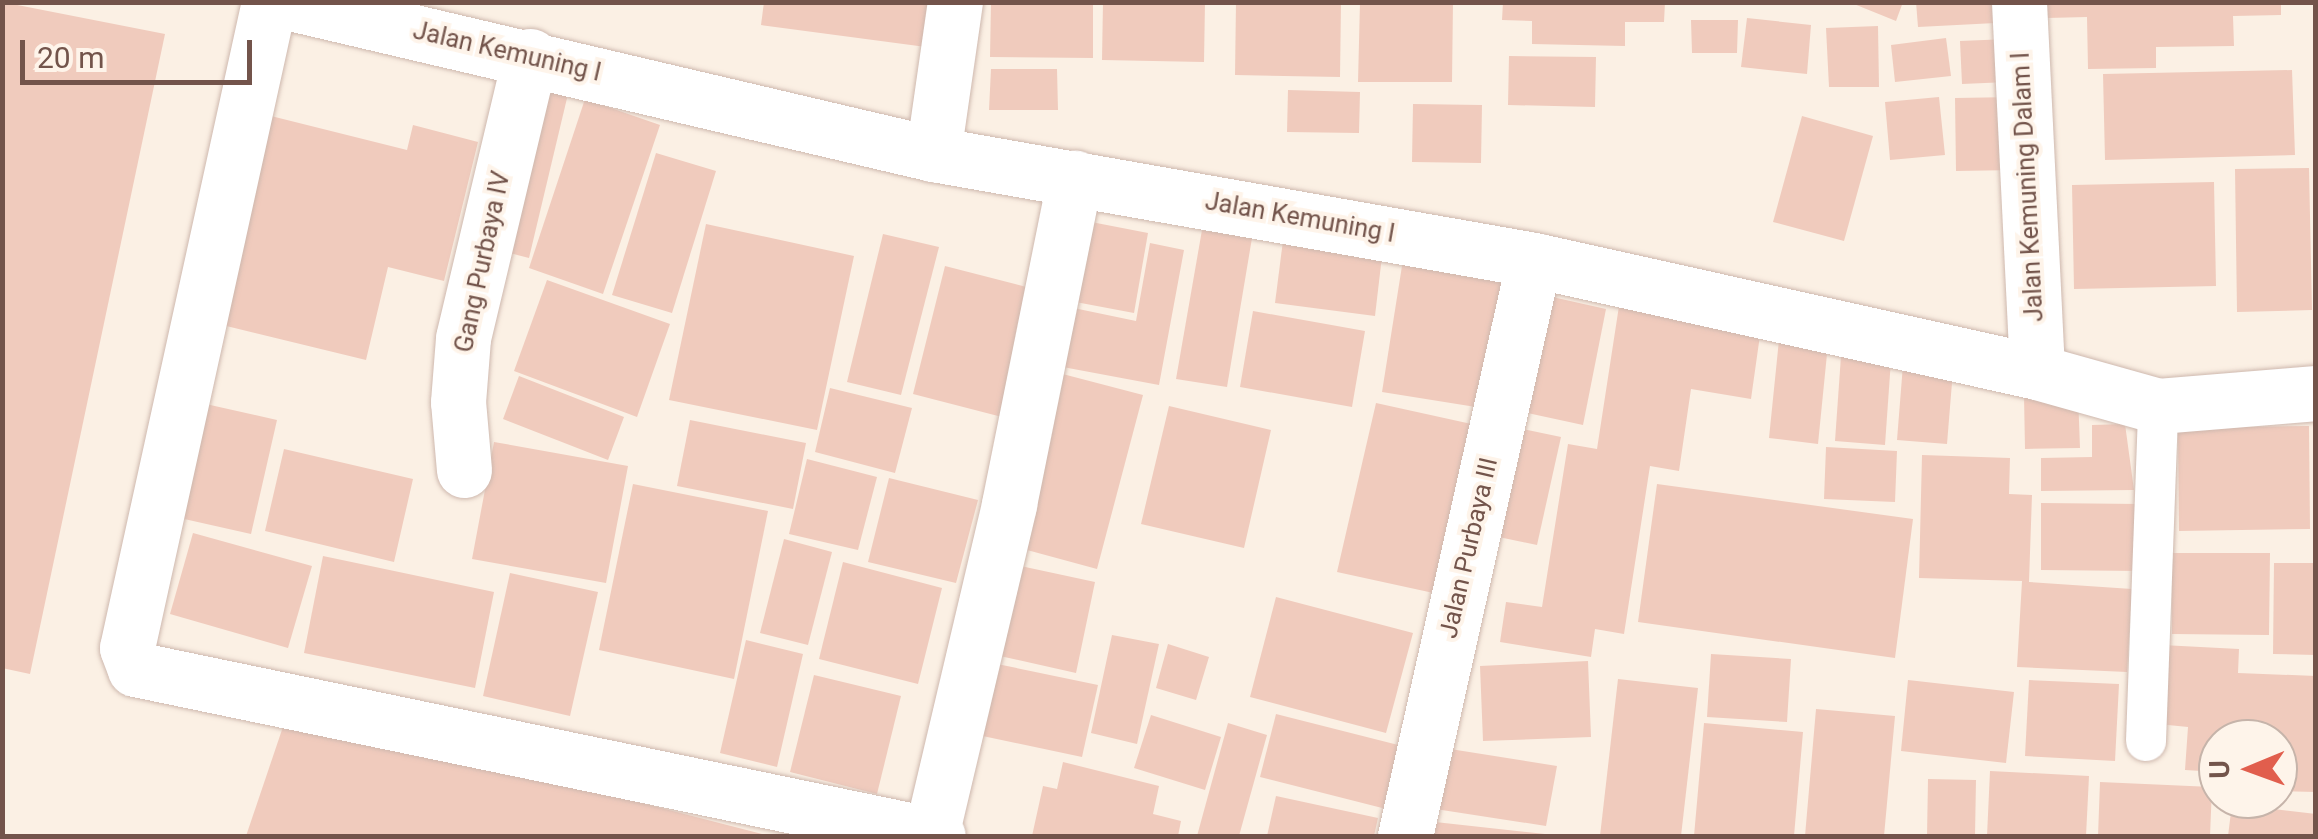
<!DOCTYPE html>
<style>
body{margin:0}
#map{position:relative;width:2318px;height:839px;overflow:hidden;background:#fbf0e4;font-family:Roboto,sans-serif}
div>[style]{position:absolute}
.building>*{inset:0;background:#f0cbbd}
.roads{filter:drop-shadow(0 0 2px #ceb8ae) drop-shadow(0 0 2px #ceb8ae)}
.lane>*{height:40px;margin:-20px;padding:0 20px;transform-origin:20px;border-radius:20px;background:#fff}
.street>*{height:55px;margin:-27.5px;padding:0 27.5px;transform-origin:27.5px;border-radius:27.5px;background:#fff}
span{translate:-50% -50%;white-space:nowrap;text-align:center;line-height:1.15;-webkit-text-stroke:8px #fef4ea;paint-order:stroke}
.street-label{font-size:25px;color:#73544b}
.frame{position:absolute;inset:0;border:5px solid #73544b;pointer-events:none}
.north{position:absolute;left:2198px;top:719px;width:100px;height:100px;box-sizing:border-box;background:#fef4ea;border:2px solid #c6b4aa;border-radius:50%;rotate:269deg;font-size:28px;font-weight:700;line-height:40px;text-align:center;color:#73544b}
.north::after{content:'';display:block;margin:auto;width:35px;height:45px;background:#e15e4d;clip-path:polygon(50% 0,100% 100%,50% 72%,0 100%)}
.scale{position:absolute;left:20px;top:40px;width:232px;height:45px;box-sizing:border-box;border:5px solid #73544b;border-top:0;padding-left:12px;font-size:30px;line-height:35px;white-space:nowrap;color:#73544b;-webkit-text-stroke:8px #fef4ea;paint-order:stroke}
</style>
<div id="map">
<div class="building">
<div style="clip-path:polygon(2px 2px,165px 34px,30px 674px,2px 668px)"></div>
<div style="clip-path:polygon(764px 2px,948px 2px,941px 49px,761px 25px)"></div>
<div style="clip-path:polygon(991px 2px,1093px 2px,1093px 58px,990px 57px)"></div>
<div style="clip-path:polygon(1103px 2px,1205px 2px,1204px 62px,1102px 60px)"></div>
<div style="clip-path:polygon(1236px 2px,1341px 2px,1340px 77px,1235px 75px)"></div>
<div style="clip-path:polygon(1360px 2px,1453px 2px,1452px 82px,1358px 82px)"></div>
<div style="clip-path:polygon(1503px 2px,1665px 2px,1664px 22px,1625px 22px,1625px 46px,1532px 44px,1532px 21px,1502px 20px)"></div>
<div style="clip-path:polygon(1849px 2px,1903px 2px,1896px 21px)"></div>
<div style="clip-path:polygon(1916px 2px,2014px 2px,2015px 22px,1918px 27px)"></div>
<div style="clip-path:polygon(2047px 2px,2281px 2px,2281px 15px,2233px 16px,2234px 46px,2156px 47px,2156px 68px,2088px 69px,2087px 17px,2047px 18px)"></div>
<div style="clip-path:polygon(1747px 18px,1811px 25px,1807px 74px,1741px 67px)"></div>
<div style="clip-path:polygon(1691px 20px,1738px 20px,1737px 53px,1692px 53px)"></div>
<div style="clip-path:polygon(1878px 26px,1879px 87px,1829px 87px,1826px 28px)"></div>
<div style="clip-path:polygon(1946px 38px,1951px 76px,1895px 82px,1891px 45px)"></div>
<div style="clip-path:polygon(2008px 39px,2008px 82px,1962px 84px,1960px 41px)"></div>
<div style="clip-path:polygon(1509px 56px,1596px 57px,1595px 107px,1508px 105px)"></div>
<div style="clip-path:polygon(991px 69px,1057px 69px,1058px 110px,989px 110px)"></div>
<div style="clip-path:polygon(2292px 70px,2295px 155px,2105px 160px,2103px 74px)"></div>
<div style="clip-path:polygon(530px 86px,568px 94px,529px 258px,490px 248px)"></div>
<div style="clip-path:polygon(1288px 90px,1360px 92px,1359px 133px,1287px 132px)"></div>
<div style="clip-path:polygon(1939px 97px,1945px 155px,1890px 160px,1885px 102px)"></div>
<div style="clip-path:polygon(2015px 97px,2016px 170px,1956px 171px,1955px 98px)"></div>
<div style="clip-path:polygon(585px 99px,660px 125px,603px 294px,529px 268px)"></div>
<div style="clip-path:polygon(1413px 104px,1482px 105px,1481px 163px,1412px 162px)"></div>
<div style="clip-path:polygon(255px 112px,407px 150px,413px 125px,478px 142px,444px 281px,388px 267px,366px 360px,206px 321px)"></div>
<div style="clip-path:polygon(1802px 116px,1873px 136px,1844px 241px,1773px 222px)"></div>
<div style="clip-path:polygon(656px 153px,716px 171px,672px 313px,612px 295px)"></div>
<div style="clip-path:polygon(2309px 168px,2312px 310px,2237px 312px,2235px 169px)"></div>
<div style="clip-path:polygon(2214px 182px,2216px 286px,2074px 289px,2072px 185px)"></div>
<div style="clip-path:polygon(1081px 220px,1148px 233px,1134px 313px,1065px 300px)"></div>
<div style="clip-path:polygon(706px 224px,854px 256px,817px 430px,669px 400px)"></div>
<div style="clip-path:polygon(1285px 225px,1384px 239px,1375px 316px,1275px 303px)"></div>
<div style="clip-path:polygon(1202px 230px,1252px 238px,1227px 387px,1176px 379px)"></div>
<div style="clip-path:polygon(883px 234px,939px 247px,901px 395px,847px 382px)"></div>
<div style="clip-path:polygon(1150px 243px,1184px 250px,1159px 385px,1052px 365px,1064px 306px,1136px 321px)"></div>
<div style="clip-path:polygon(1405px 247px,1505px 263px,1482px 408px,1382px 392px)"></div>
<div style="clip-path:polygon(945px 266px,1034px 289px,1002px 417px,913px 394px)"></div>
<div style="clip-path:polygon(547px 280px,670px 324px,637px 417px,514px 371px)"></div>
<div style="clip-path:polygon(1530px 292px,1606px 309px,1583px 425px,1505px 408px)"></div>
<div style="clip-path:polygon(1619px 306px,1761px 328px,1751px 399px,1691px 389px,1679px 471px,1650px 466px,1624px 634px,1595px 629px,1591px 657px,1500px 642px,1506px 602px,1542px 607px,1568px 444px,1597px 449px)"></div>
<div style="clip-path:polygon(1253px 311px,1365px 331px,1352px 407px,1240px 387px)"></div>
<div style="clip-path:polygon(1780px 330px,1829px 334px,1818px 444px,1769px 438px)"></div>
<div style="clip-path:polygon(1904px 352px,1954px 358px,1947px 444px,1897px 440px)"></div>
<div style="clip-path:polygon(1841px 356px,1891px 360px,1885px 445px,1835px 441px)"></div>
<div style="clip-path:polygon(1055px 372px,1143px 395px,1097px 569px,1009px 545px)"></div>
<div style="clip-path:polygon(519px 376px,624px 417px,608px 460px,503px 419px)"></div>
<div style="clip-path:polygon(830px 388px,912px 408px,895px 473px,815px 452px)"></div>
<div style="clip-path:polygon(2078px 394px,2080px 448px,2025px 449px,2024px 396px)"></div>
<div style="clip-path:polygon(188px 400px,277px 420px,251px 534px,162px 514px)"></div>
<div style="clip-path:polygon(1376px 403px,1476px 425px,1438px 594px,1337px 572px)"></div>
<div style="clip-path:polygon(1169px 406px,1271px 430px,1244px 548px,1141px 524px)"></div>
<div style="clip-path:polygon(690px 420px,806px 443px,793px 509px,677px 486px)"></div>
<div style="clip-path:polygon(1498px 424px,1561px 437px,1537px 545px,1475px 532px)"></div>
<div style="clip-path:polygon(2125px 424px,2134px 490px,2041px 491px,2041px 458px,2092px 457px,2092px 425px)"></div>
<div style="clip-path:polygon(2309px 426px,2310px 529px,2179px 531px,2178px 428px)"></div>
<div style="clip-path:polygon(494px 442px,628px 466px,606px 583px,472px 559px)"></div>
<div style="clip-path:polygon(1826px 447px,1897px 451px,1895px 502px,1824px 499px)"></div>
<div style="clip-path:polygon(284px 449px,413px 479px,394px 562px,265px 531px)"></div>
<div style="clip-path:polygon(1922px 455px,2010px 458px,2009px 494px,2032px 495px,2029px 582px,2132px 589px,2127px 672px,2017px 667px,2022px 581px,1919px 578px)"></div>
<div style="clip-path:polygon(807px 459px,877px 477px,858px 550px,789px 534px)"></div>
<div style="clip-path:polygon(889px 478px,978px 500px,956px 583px,868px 562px)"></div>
<div style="clip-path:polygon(633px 484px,768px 511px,734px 679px,599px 650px)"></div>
<div style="clip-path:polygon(1657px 484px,1913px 519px,1895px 658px,1638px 622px)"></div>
<div style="clip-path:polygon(2041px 503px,2140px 504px,2140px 571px,2041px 570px)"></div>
<div style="clip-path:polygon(193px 533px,312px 566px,288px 648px,170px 614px)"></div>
<div style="clip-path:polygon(784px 539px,832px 552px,808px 645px,760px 633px)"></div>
<div style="clip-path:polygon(2172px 553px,2270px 553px,2269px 635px,2172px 634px)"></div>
<div style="clip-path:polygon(323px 556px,494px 592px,475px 688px,304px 653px)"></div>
<div style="clip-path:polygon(843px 562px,942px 588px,918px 684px,819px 659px)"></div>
<div style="clip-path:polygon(1002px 562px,1095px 582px,1076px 673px,982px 652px)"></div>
<div style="clip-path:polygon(2274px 563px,2316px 563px,2316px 655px,2273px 654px)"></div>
<div style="clip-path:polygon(510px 573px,598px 592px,570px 716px,483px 696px)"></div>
<div style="clip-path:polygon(1276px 597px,1413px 633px,1386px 733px,1250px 697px)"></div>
<div style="clip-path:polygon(1112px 635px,1159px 644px,1137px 744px,1091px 733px)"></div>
<div style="clip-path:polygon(746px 640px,803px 654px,777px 767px,720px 753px)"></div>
<div style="clip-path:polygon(1168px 644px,1209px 657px,1196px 700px,1156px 688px)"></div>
<div style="clip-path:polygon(2162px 645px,2239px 649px,2238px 673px,2316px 676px,2316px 792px,2279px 791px,2278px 739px,2218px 739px,2218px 772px,2185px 770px,2188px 727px,2158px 724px)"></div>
<div style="clip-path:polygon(1711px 654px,1791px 659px,1787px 722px,1707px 717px)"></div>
<div style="clip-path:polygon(973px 659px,1098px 685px,1082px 757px,959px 731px)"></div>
<div style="clip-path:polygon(1588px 661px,1591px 737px,1483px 741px,1480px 666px)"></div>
<div style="clip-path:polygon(814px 675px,901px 696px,877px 794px,790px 772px)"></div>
<div style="clip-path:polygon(1618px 679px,1698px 688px,1681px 836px,1600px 836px)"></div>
<div style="clip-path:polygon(1908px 680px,2014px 692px,2006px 763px,1901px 751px)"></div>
<div style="clip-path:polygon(2029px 680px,2119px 684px,2115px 761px,2025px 756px)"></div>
<div style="clip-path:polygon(1816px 709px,1895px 716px,1884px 836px,1805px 836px)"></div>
<div style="clip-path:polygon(288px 712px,766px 835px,766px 836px,246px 836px)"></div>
<div style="clip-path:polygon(1276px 714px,1410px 748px,1394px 811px,1260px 777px)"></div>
<div style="clip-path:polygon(1151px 715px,1221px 737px,1205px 790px,1134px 768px)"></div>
<div style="clip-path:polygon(1228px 723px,1267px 735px,1239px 836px,1197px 836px)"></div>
<div style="clip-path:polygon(1704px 723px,1803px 732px,1794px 836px,1694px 836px)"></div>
<div style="clip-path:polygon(1425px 745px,1557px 766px,1546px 826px,1416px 806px)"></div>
<div style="clip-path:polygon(1063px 762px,1159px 786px,1153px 814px,1181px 821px,1178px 836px,1032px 836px,1043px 786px,1057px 789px)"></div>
<div style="clip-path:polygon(1990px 771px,2089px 776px,2086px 836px,1987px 836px)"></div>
<div style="clip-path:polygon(1928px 779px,1976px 780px,1975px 836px,1927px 836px)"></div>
<div style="clip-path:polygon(2100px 782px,2212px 787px,2210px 836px,2098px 836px)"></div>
<div style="clip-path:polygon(1276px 796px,1378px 818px,1374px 836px,1267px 836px)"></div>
<div style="clip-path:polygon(2232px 804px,2316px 814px,2316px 836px,2228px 836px)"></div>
<div style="clip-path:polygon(1417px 820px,1545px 834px,1545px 836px,1416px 836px)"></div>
</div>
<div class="roads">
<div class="lane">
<div style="left:2146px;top:741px;width:335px;rotate:-87.9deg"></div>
</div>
<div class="street">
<div style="left:269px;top:2px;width:661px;rotate:102.4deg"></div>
<div style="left:127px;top:648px;width:22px;rotate:69deg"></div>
<div style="left:135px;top:669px;width:820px;rotate:11.75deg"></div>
<div style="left:286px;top:2px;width:665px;rotate:13.22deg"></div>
<div style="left:933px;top:154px;width:610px;rotate:10deg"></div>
<div style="left:1534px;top:260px;width:515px;rotate:12.55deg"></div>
<div style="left:2037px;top:372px;width:126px;rotate:15.7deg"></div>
<div style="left:2158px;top:406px;width:159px;rotate:-4.7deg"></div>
<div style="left:2019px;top:2px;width:370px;rotate:87.2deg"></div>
<div style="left:933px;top:154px;width:154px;rotate:-81.8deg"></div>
<div style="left:464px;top:470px;width:68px;rotate:-95deg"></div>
<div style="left:458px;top:402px;width:64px;rotate:-85.5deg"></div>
<div style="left:463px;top:338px;width:290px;rotate:-76.6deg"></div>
<div style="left:931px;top:835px;width:340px;rotate:-76.7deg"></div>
<div style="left:1009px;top:504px;width:333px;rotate:-78.6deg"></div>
<div style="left:1405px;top:836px;width:590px;rotate:-77.38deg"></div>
</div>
</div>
<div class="street-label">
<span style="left:507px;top:52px;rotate:13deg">Jalan Kemuning I</span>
<span style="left:2028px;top:187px;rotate:-93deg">Jalan Kemuning Dalam I</span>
<span style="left:1300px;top:218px;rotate:10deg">Jalan Kemuning I</span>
<span style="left:483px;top:262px;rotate:-78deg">Gang Purbaya IV</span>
<span style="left:1469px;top:548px;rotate:-77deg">Jalan Purbaya III</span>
</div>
<div class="frame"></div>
<div class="north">U</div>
<div class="scale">20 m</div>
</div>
